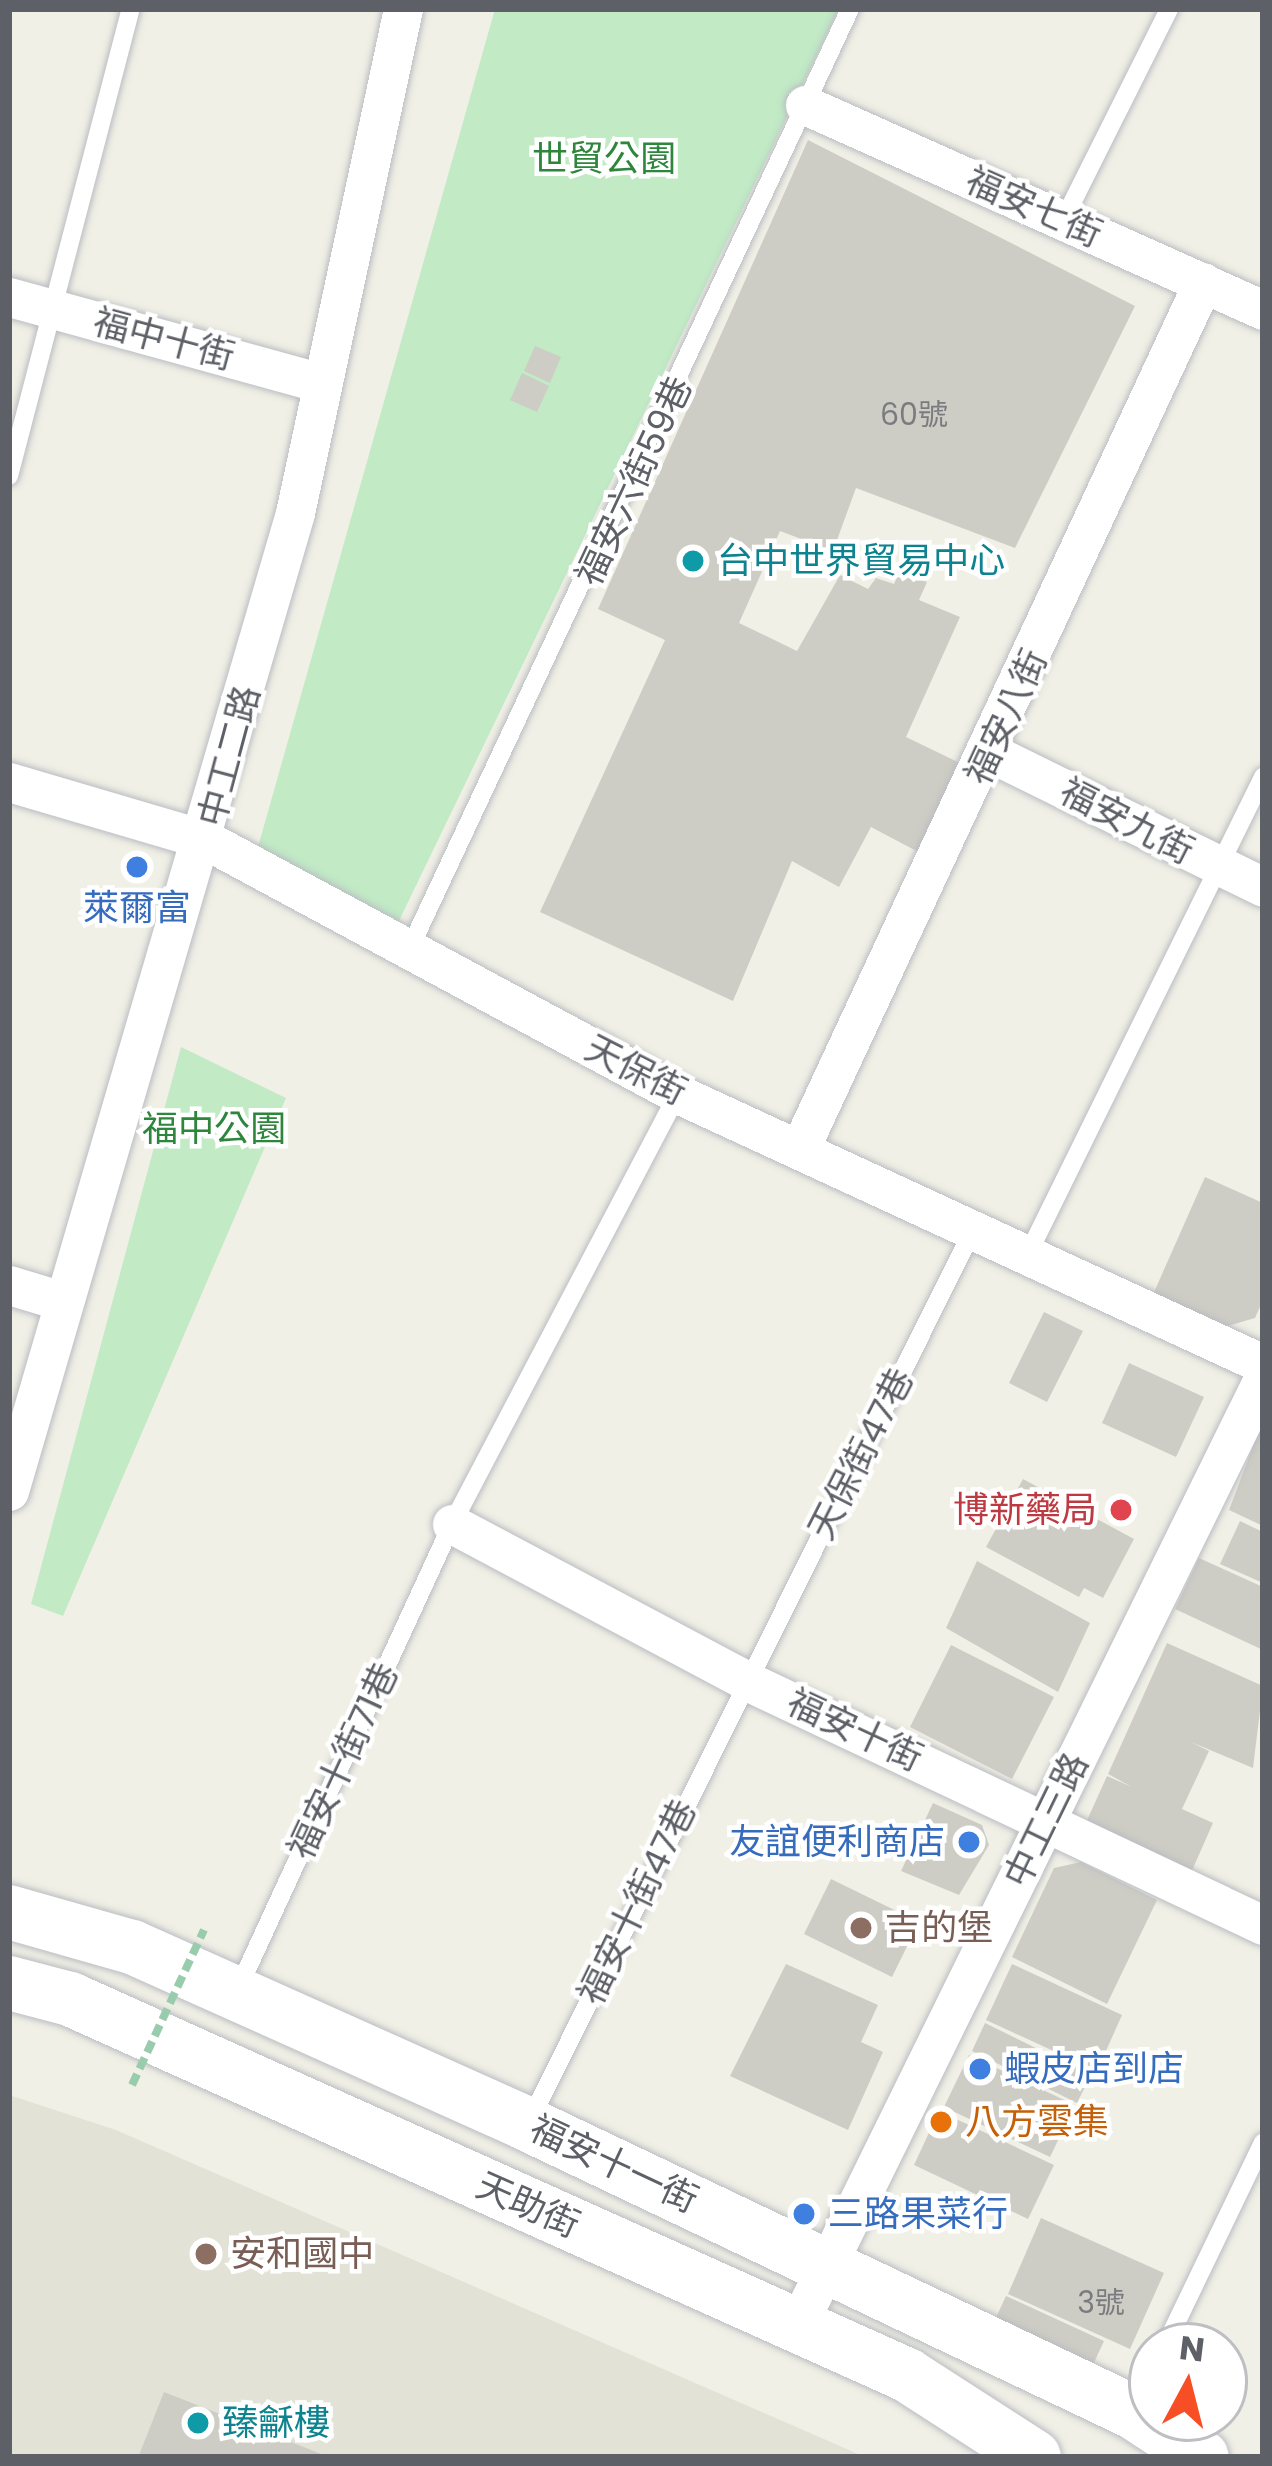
<!DOCTYPE html>
<meta charset="utf-8">
<style>
body{margin:0}
#map{position:relative;width:1272px;height:2466px;overflow:hidden;background:#f1f0e6;font-family:Poppins,"Noto Sans TC",sans-serif}
div>[style]{position:absolute}
.education>*{inset:0;background:#e3e2d6}
.green>*{inset:0;background:#c1eac5}
.building>*{inset:0;background:#cecdc5}
.roads{filter:drop-shadow(0 0 3px #babdc2) drop-shadow(0 0 3px #babdc2)}
.lane>*{height:18px;margin:-9px;padding:0 9px;transform-origin:9px;border-radius:9px;background:#fff}
.street>*{height:39px;margin:-19.5px;padding:0 19.5px;transform-origin:19.5px;border-radius:19.5px;background:#fff}
.secondary>*{height:54px;margin:-27px;padding:0 27px;transform-origin:27px;border-radius:27px;background:#fff}
.path-bridge>*{height:8px;margin-top:-4px;transform-origin:0;background:repeating-linear-gradient(90deg,#99ccad 0 12px,transparent 0 18px)}
.dots>*{width:33px;height:33px;translate:-50% -50%;box-sizing:border-box;border:6px solid #fff;border-radius:50%}
span{translate:-50% -50%;white-space:nowrap;text-align:center;line-height:1.15;-webkit-text-stroke:9px #fff;paint-order:stroke}
.number-label{font-size:30px;color:#797b7e}
.number-label span{-webkit-text-stroke-width:0}
.park-label{font-size:36px;color:#2e853c}
.street-label{font-size:36px;color:#5d6067}
.culture-label{font-size:36px;color:#0d838f}
.left{translate:0 -50%;text-align:left}
.shop-label{font-size:36px;color:#366cbe}
.right{translate:-100% -50%;text-align:right}
.health-label{font-size:36px;color:#be3a42}
.education-label{font-size:36px;color:#785e54}
.food-label{font-size:36px;color:#c56008}
.frame{position:absolute;inset:0;border:12px solid #5d6067;pointer-events:none}
.north{position:absolute;left:1128px;top:2322px;width:120px;height:120px;box-sizing:border-box;background:#fff;border:3px solid #bebfc2;border-radius:50%;rotate:7deg;font-size:33px;font-weight:700;line-height:48px;text-align:center;color:#5d6067}
.north::after{content:'';display:block;margin:auto;width:42px;height:54px;background:#f74e26;clip-path:polygon(50% 0,100% 100%,50% 72%,0 100%)}
</style>
<div id="map">
<div class="education">
<div style="clip-path:polygon(9px 2095px,116px 2130px,865px 2457px,9px 2457px)"></div>
</div>
<div class="green">
<div style="clip-path:polygon(495px 9px,839px 9px,397px 925px,258px 847px)"></div>
<div style="clip-path:polygon(181px 1047px,286px 1098px,63px 1616px,31px 1604px)"></div>
</div>
<div class="building">
<div style="clip-path:polygon(808px 140px,1135px 306px,1015px 548px,856px 488px,833px 551px,780px 531px,739px 623px,797px 651px,840px 575px,868px 589px,876px 578px,894px 584px,899px 572px,927px 582px,919px 600px,960px 617px,906px 737px,964px 765px,924px 855px,871px 827px,839px 887px,792px 861px,733px 1001px,540px 912px,665px 640px,598px 609px)"></div>
<div style="clip-path:polygon(535px 346px,561px 357px,550px 383px,524px 371px)"></div>
<div style="clip-path:polygon(522px 373px,549px 386px,537px 412px,510px 400px)"></div>
<div style="clip-path:polygon(1205px 1177px,1263px 1203px,1263px 1300px,1255px 1318px,1214px 1330px,1151px 1299px)"></div>
<div style="clip-path:polygon(1044px 1312px,1083px 1331px,1047px 1402px,1009px 1383px)"></div>
<div style="clip-path:polygon(1129px 1363px,1204px 1397px,1176px 1457px,1102px 1423px)"></div>
<div style="clip-path:polygon(1263px 1420px,1263px 1526px,1229px 1510px)"></div>
<div style="clip-path:polygon(1023px 1479px,1134px 1539px,1103px 1598px,1084px 1588px,1079px 1597px,986px 1547px)"></div>
<div style="clip-path:polygon(1240px 1521px,1263px 1532px,1263px 1583px,1220px 1564px)"></div>
<div style="clip-path:polygon(1199px 1558px,1263px 1587px,1263px 1650px,1175px 1609px)"></div>
<div style="clip-path:polygon(977px 1561px,1090px 1623px,1058px 1692px,946px 1628px)"></div>
<div style="clip-path:polygon(1167px 1643px,1263px 1686px,1253px 1768px,1191px 1742px,1209px 1751px,1182px 1809px,1213px 1823px,1190px 1875px,1084px 1827px,1107px 1776px,1132px 1787px,1108px 1774px)"></div>
<div style="clip-path:polygon(951px 1645px,1054px 1697px,1012px 1779px,910px 1727px)"></div>
<div style="clip-path:polygon(933px 1803px,982px 1825px,989px 1845px,959px 1895px,901px 1871px)"></div>
<div style="clip-path:polygon(1081px 1862px,1157px 1900px,1107px 2004px,1012px 1957px,1054px 1868px)"></div>
<div style="clip-path:polygon(831px 1879px,919px 1922px,892px 1977px,804px 1934px)"></div>
<div style="clip-path:polygon(786px 1964px,878px 2005px,861px 2042px,883px 2052px,848px 2130px,730px 2076px)"></div>
<div style="clip-path:polygon(1012px 1964px,1122px 2015px,1097px 2071px,986px 2020px)"></div>
<div style="clip-path:polygon(985px 2023px,1091px 2075px,1077px 2103px,972px 2051px)"></div>
<div style="clip-path:polygon(969px 2055px,1075px 2105px,1050px 2157px,944px 2107px)"></div>
<div style="clip-path:polygon(939px 2111px,1054px 2165px,1028px 2219px,914px 2165px)"></div>
<div style="clip-path:polygon(1041px 2218px,1164px 2273px,1130px 2349px,1008px 2294px)"></div>
<div style="clip-path:polygon(1006px 2296px,1104px 2341px,1091px 2369px,993px 2324px)"></div>
<div style="clip-path:polygon(1224px 2362px,1244px 2372px,1224px 2411px)"></div>
<div style="clip-path:polygon(164px 2392px,329px 2457px,139px 2455px)"></div>
</div>
<div class="roads">
<div class="lane">
<div style="left:1064px;top:219px;width:235px;rotate:-63.4deg"></div>
<div style="left:9px;top:476px;width:483px;rotate:-75.4deg"></div>
<div style="left:409px;top:950px;width:1039px;rotate:-64.89deg"></div>
<div style="left:1029px;top:1252px;width:530px;rotate:-63.77deg"></div>
<div style="left:238px;top:1989px;width:512px;rotate:-65.29deg"></div>
<div style="left:452px;top:1524px;width:486px;rotate:-62.3deg"></div>
<div style="left:530px;top:2120px;width:999px;rotate:-63.54deg"></div>
<div style="left:1165px;top:2346px;width:226px;rotate:-64.3deg"></div>
<div style="left:1136px;top:2406px;width:38px;rotate:-65deg"></div>
</div>
<div class="street">
<div style="left:805px;top:105px;width:502px;rotate:24.11deg"></div>
<div style="left:9px;top:297px;width:320px;rotate:15.4deg"></div>
<div style="left:991px;top:753px;width:303px;rotate:26.2deg"></div>
<div style="left:9px;top:782px;width:205px;rotate:16.4deg"></div>
<div style="left:206px;top:840px;width:536px;rotate:28.29deg"></div>
<div style="left:678px;top:1094px;width:644px;rotate:24.78deg"></div>
<div style="left:800px;top:1148px;width:955px;rotate:-65.04deg"></div>
<div style="left:9px;top:1285px;width:55px;rotate:16.8deg"></div>
<div style="left:9px;top:1491px;width:1019px;rotate:-73.7deg"></div>
<div style="left:295px;top:513px;width:515px;rotate:-77.91deg"></div>
<div style="left:452px;top:1524px;width:334px;rotate:28deg"></div>
<div style="left:747px;top:1681px;width:571px;rotate:25.31deg"></div>
<div style="left:797px;top:2326px;width:1055px;rotate:-63.8deg"></div>
</div>
<div class="secondary">
<div style="left:9px;top:1912px;width:128px;rotate:15.9deg"></div>
<div style="left:132px;top:1947px;width:433px;rotate:24.1deg"></div>
<div style="left:527px;top:2124px;width:671px;rotate:25.42deg"></div>
<div style="left:1133px;top:2412px;width:82px;rotate:33.1deg"></div>
<div style="left:9px;top:1983px;width:63px;rotate:14.7deg"></div>
<div style="left:70px;top:1999px;width:918px;rotate:24.19deg"></div>
<div style="left:907px;top:2375px;width:151px;rotate:32.8deg"></div>
</div>
</div>
<div class="path-bridge">
<div style="left:132px;top:2085px;width:171px;rotate:-65.1deg"></div>
</div>
<div class="dots">
<div style="left:693px;top:561px;background:#0f9aa8"></div>
<div style="left:137px;top:867px;background:#3f7fe0"></div>
<div style="left:1121px;top:1510px;background:#e0444e"></div>
<div style="left:969px;top:1842px;background:#3f7fe0"></div>
<div style="left:861px;top:1928px;background:#8d6e63"></div>
<div style="left:980px;top:2069px;background:#3f7fe0"></div>
<div style="left:941px;top:2122px;background:#e8710a"></div>
<div style="left:804px;top:2214px;background:#3f7fe0"></div>
<div style="left:206px;top:2254px;background:#8d6e63"></div>
<div style="left:198px;top:2423px;background:#0f9aa8"></div>
</div>
<div class="number-label">
<span style="left:914px;top:415px">60號</span>
<span style="left:1101px;top:2303px">3號</span>
</div>
<div class="park-label">
<span style="left:604px;top:159px">世貿公園</span>
<span style="left:214px;top:1129px">福中公園</span>
</div>
<div class="street-label">
<span style="left:1034px;top:207px;rotate:24deg">福安七街</span>
<span style="left:164px;top:339px;rotate:15deg">福中十街</span>
<span style="left:634px;top:481px;rotate:-65deg">福安六街59巷</span>
<span style="left:1006px;top:717px;rotate:-65deg">福安八街</span>
<span style="left:229px;top:756px;rotate:-75deg">中工二路</span>
<span style="left:1127px;top:821px;rotate:27deg">福安九街</span>
<span style="left:636px;top:1070px;rotate:27deg">天保街</span>
<span style="left:861px;top:1454px;rotate:-63deg">天保街47巷</span>
<span style="left:855px;top:1730px;rotate:25deg">福安十街</span>
<span style="left:343px;top:1761px;rotate:-65deg">福安十街71巷</span>
<span style="left:1046px;top:1820px;rotate:-64deg">中工三路</span>
<span style="left:637px;top:1902px;rotate:-64deg">福安十街47巷</span>
<span style="left:614px;top:2164px;rotate:25deg">福安十一街</span>
<span style="left:528px;top:2205px;rotate:24deg">天助街</span>
</div>
<div class="culture-label">
<span class="left" style="left:717px;top:561px">台中世界貿易中心</span>
<span class="left" style="left:222px;top:2423px">臻龢樓</span>
</div>
<div class="shop-label">
<span style="left:137px;top:908px">萊爾富</span>
<span class="right" style="left:945px;top:1842px">友誼便利商店</span>
<span class="left" style="left:1004px;top:2069px">蝦皮店到店</span>
<span class="left" style="left:828px;top:2214px">三路果菜行</span>
</div>
<div class="health-label">
<span class="right" style="left:1097px;top:1510px">博新藥局</span>
</div>
<div class="education-label">
<span class="left" style="left:885px;top:1928px">吉的堡</span>
<span class="left" style="left:230px;top:2254px">安和國中</span>
</div>
<div class="food-label">
<span class="left" style="left:965px;top:2122px">八方雲集</span>
</div>
<div class="frame"></div>
<div class="north">N</div>
</div>
